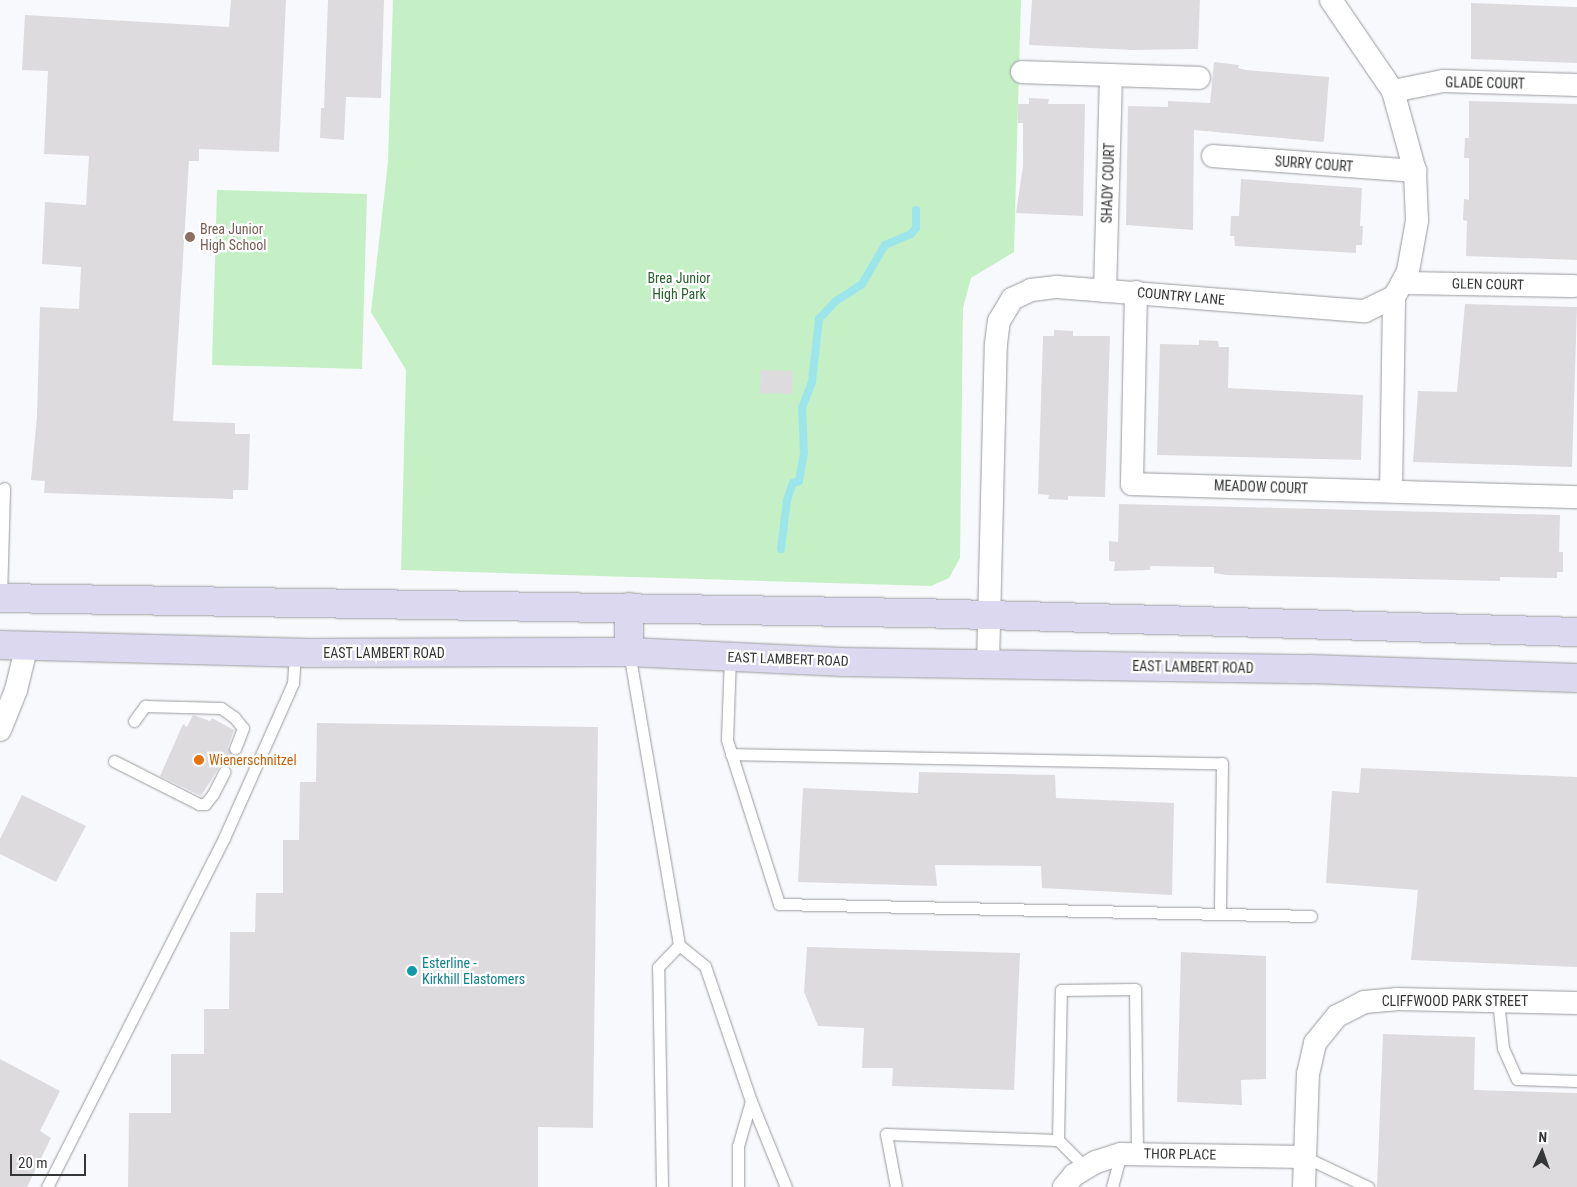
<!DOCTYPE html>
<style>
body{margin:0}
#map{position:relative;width:1577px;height:1187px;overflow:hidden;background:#f8f9fd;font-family:"Roboto Condensed",sans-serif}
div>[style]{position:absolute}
.green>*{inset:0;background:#c5f0c6}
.stream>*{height:8px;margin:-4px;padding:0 4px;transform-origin:4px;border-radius:4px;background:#9ce6eb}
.building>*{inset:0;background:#dedbde}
.roads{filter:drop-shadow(0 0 1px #999b9e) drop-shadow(0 0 1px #999b9e)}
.service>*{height:11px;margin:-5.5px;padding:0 5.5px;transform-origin:5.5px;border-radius:5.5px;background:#fff}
.minor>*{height:22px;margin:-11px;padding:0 11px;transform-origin:11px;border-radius:11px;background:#fff}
.secondary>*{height:28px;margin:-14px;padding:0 14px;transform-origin:14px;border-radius:14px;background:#dcd8ef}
.dots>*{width:14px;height:14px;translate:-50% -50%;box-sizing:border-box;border:2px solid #fff;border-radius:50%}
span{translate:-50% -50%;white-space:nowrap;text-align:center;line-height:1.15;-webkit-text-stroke:4.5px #fff;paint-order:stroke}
.street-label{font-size:14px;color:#353637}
.education-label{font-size:14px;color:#785e54}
.left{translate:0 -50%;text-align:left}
.park-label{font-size:14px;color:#28632f}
.food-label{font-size:14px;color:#c56008}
.culture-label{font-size:14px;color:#0d838f}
.north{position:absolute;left:1517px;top:1127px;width:50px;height:50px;-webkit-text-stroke:4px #fff;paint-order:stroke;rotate:3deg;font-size:14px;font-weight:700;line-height:20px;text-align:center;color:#353637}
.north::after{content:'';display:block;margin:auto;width:18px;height:22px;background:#353637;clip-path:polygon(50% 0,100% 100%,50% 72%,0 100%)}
.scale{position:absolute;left:10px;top:1154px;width:76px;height:22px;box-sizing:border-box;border:2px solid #353637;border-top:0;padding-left:6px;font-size:15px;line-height:18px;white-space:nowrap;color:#353637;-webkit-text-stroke:4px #fff;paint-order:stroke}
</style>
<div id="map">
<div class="green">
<div style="clip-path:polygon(393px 0,1021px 0,1014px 252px,971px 278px,963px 308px,960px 558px,949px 578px,931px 586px,401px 570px,406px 370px,371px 312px,388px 162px)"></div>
<div style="clip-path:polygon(217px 190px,367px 194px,362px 369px,212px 365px)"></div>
</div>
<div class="stream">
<div style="left:781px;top:549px;width:49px;rotate:-83deg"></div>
<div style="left:787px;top:500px;width:18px;rotate:-71deg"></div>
<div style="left:793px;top:483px;width:6px;rotate:-18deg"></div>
<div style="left:799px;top:481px;width:29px;rotate:-80deg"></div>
<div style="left:804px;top:452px;width:44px;rotate:-92.6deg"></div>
<div style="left:802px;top:408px;width:28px;rotate:-69deg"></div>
<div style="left:812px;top:382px;width:63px;rotate:-83.7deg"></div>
<div style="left:819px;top:319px;width:25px;rotate:-47deg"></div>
<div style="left:836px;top:301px;width:31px;rotate:-33deg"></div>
<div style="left:862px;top:284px;width:45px;rotate:-59.5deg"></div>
<div style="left:885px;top:245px;width:28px;rotate:-23deg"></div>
<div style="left:911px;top:234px;width:8px;rotate:-50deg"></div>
<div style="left:916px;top:228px;width:18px;rotate:-90deg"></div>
</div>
<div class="building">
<div style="clip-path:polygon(231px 0,286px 0,279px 152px,199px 149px,199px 161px,189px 161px,173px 421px,235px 423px,235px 434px,250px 434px,248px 490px,233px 490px,233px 499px,44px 493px,45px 481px,31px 480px,37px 416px,40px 307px,79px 309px,81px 267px,42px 264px,45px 202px,86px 205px,89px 156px,44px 154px,48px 71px,22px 70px,25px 15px,229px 27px)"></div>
<div style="clip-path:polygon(328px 0,384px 0,381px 98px,346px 97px,344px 140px,320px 138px,321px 108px,324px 108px)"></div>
<div style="clip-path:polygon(1032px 0,1200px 0,1198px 49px,1132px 50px,1029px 45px)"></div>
<div style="clip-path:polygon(1471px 3px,1577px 7px,1577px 63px,1471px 59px)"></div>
<div style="clip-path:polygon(1214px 62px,1239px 65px,1238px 68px,1246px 70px,1329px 77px,1324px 140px,1323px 142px,1194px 130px,1193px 230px,1126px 225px,1128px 106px,1168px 107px,1168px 101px,1210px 103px)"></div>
<div style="clip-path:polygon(1029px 98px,1049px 99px,1048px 104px,1085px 104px,1083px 216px,1016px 213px,1023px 166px,1023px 123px,1018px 123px,1018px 104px,1029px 104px)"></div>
<div style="clip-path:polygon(1469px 101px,1577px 104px,1577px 260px,1466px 256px,1467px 221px,1463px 220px,1464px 199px,1469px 200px,1469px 158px,1464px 158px,1465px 138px,1469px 138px)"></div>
<div style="clip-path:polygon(1241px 179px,1362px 188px,1360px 226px,1363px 226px,1362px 245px,1356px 245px,1356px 253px,1235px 246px,1234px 236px,1230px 236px,1231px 216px,1239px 216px)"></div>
<div style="clip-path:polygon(1465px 304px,1577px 307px,1572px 467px,1413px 462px,1418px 391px,1457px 392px)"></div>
<div style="clip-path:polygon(1054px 330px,1073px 331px,1073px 336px,1110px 336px,1105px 497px,1068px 496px,1068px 500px,1048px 499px,1049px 495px,1038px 494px,1043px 336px,1054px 336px)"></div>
<div style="clip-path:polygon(1199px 340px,1218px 341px,1219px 347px,1229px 347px,1228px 388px,1363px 395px,1361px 460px,1157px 455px,1160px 344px,1199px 345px)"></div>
<div style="clip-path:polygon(761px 370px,793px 371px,792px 394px,760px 393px)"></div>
<div style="clip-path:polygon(1119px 504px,1560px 515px,1559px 552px,1563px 552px,1563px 572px,1557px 572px,1557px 578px,1500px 577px,1500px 581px,1226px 575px,1214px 573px,1214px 567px,1150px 566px,1150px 570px,1114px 571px,1115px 562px,1109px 561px,1109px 541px,1118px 542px)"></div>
<div style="clip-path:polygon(193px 715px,210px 721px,212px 718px,234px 730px,228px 747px,233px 756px,229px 766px,220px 766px,201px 796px,160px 776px,183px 724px,187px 727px)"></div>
<div style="clip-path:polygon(317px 723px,598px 727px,593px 1128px,538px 1127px,538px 1187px,128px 1187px,129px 1113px,171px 1113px,171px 1054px,204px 1054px,204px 1009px,229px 1009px,230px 932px,255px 932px,256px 893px,283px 893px,283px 840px,299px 840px,300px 782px,316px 782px)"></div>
<div style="clip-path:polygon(1361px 768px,1577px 777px,1577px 967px,1411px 960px,1418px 890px,1326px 883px,1332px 791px,1359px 793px)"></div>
<div style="clip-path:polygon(919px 772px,1055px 775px,1056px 798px,1174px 803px,1172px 895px,1042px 888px,1041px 866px,935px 865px,937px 886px,798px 882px,803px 788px,918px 793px)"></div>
<div style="clip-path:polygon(22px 795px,86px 826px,56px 882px,0 854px,0 839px)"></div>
<div style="clip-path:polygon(807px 947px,1020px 953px,1014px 1090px,892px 1086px,893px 1068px,862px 1068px,864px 1028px,818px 1026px,804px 992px)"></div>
<div style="clip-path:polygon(1181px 952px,1266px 956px,1266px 1079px,1241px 1080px,1242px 1105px,1177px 1102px)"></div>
<div style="clip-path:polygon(1383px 1034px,1475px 1037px,1474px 1090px,1577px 1093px,1577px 1187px,1377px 1187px)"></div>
<div style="clip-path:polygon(0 1059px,60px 1091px,40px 1131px,51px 1138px,27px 1187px,0 1187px)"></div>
</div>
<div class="roads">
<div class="service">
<div style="left:1px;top:598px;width:110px;rotate:-88.4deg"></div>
<div style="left:629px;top:652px;width:297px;rotate:80.3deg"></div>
<div style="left:679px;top:945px;width:33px;rotate:39deg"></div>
<div style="left:705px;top:966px;width:143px;rotate:71.2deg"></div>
<div style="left:751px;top:1101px;width:47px;rotate:106.1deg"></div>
<div style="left:738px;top:1146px;width:41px;rotate:90deg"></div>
<div style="left:730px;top:657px;width:83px;rotate:92.1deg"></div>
<div style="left:727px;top:740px;width:172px;rotate:72.4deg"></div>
<div style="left:779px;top:904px;width:532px;rotate:1.29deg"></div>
<div style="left:134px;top:721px;width:19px;rotate:-54deg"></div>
<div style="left:145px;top:706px;width:76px;rotate:1.5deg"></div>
<div style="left:221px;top:708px;width:16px;rotate:35deg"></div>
<div style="left:234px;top:717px;width:14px;rotate:51deg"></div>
<div style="left:243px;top:728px;width:22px;rotate:111deg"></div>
<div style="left:731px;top:754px;width:491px;rotate:1.1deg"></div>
<div style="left:1222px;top:763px;width:151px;rotate:90.8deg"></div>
<div style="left:114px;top:761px;width:95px;rotate:26.8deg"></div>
<div style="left:199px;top:804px;width:6px"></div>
<div style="left:205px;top:804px;width:13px;rotate:-51deg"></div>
<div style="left:213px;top:794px;width:25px;rotate:-63deg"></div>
<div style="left:1498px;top:1001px;width:47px;rotate:83.9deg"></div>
<div style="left:1503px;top:1048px;width:34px;rotate:66deg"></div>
<div style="left:1517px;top:1079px;width:60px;rotate:1.9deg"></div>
<div style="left:751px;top:1101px;width:93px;rotate:67.9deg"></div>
<div style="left:1305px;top:1157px;width:70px;rotate:25.5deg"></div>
<div style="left:1086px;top:1168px;width:40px;rotate:-135deg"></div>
<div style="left:1058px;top:1140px;width:150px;rotate:-88.9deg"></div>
<div style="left:1061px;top:990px;width:74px;rotate:-0.8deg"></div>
<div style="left:1135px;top:989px;width:165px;rotate:89.3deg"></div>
<div style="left:47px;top:1187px;width:391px;rotate:-63.1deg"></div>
<div style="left:224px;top:838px;width:170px;rotate:-66deg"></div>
<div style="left:293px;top:683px;width:31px;rotate:-86deg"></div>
<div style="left:662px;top:1187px;width:220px;rotate:-91deg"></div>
<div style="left:658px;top:967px;width:30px;rotate:-46deg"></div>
<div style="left:896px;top:1187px;width:54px;rotate:-100.7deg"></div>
<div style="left:886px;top:1134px;width:172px;rotate:2deg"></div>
<div style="left:1112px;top:1187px;width:34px;rotate:-75deg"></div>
</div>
<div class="minor">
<div style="left:1022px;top:72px;width:177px;rotate:1.9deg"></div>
<div style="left:1393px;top:91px;width:51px;rotate:-11.3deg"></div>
<div style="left:1443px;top:81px;width:134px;rotate:1.7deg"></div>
<div style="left:1213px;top:156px;width:203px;rotate:4.2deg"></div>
<div style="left:1402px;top:283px;width:172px;rotate:1deg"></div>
<div style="left:1105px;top:291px;width:215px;rotate:-88.4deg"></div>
<div style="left:1136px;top:292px;width:192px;rotate:91.2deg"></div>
<div style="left:1132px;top:484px;width:445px;rotate:1.7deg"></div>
<div style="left:1391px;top:491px;width:194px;rotate:-89.1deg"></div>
<div style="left:988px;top:664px;width:320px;rotate:-88.6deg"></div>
<div style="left:996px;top:344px;width:23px;rotate:-83deg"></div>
<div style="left:999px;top:321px;width:26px;rotate:-59deg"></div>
<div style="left:1012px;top:299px;width:21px;rotate:-25deg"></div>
<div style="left:1031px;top:290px;width:26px;rotate:-7deg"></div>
<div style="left:1057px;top:287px;width:309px;rotate:4.5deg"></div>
<div style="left:1365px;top:311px;width:32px;rotate:-26deg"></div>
<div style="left:1394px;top:297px;width:16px;rotate:-60deg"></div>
<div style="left:1402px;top:283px;width:13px;rotate:-63deg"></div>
<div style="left:1408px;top:271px;width:51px;rotate:-79.8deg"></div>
<div style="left:1417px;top:221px;width:50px;rotate:-92.3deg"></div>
<div style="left:1415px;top:171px;width:83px;rotate:-105.4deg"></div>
<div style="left:1393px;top:91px;width:110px;rotate:-124.3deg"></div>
<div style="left:0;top:730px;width:43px;rotate:-68.2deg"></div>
<div style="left:16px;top:690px;width:46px;rotate:-76.3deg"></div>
<div style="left:1064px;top:1187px;width:16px;rotate:-50deg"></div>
<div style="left:1074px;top:1175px;width:26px;rotate:-31deg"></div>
<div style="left:1096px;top:1162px;width:26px;rotate:-18deg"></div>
<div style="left:1121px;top:1154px;width:184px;rotate:0.9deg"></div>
<div style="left:1304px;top:1187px;width:113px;rotate:-88deg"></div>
<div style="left:1308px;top:1074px;width:32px;rotate:-77deg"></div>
<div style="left:1315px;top:1043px;width:35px;rotate:-51deg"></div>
<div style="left:1337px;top:1016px;width:30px;rotate:-27deg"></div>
<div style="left:1364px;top:1002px;width:32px;rotate:-5deg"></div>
<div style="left:1396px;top:999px;width:181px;rotate:1.3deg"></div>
</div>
<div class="secondary">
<div style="left:0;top:598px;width:918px;rotate:0.94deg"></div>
<div style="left:918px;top:613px;width:659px;rotate:1.65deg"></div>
<div style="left:629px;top:607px;width:45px;rotate:90deg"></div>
<div style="left:0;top:645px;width:309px;rotate:1.5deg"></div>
<div style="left:309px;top:653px;width:320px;rotate:-0.2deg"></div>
<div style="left:629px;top:652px;width:214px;rotate:2.7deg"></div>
<div style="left:843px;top:662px;width:466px;rotate:0.9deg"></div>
<div style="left:1309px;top:669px;width:268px;rotate:1.9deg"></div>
</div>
</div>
<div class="dots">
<div style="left:190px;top:237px;background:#8d6e63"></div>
<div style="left:199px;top:760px;background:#e8710a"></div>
<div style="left:412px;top:971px;background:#0f9aa8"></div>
</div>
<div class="street-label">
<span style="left:1485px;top:83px;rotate:1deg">GLADE COURT</span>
<span style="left:1314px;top:164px;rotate:4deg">SURRY COURT</span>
<span style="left:1108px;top:183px;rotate:-88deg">SHADY COURT</span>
<span style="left:1488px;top:284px;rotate:1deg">GLEN COURT</span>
<span style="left:1181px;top:296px;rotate:5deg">COUNTRY LANE</span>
<span style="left:1261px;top:487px;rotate:2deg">MEADOW COURT</span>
<span style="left:384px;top:653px">EAST LAMBERT ROAD</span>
<span style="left:788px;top:659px;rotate:2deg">EAST LAMBERT ROAD</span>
<span style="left:1193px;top:667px;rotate:1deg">EAST LAMBERT ROAD</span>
<span style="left:1455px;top:1001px">CLIFFWOOD PARK STREET</span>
<span style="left:1180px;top:1154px;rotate:1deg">THOR PLACE</span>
</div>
<div class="education-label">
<span class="left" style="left:200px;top:237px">Brea Junior<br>High School</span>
</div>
<div class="park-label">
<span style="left:679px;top:286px">Brea Junior<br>High Park</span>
</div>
<div class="food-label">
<span class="left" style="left:209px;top:760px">Wienerschnitzel</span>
</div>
<div class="culture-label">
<span class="left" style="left:422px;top:971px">Esterline -<br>Kirkhill Elastomers</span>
</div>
<div class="north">N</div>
<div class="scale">20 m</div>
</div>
